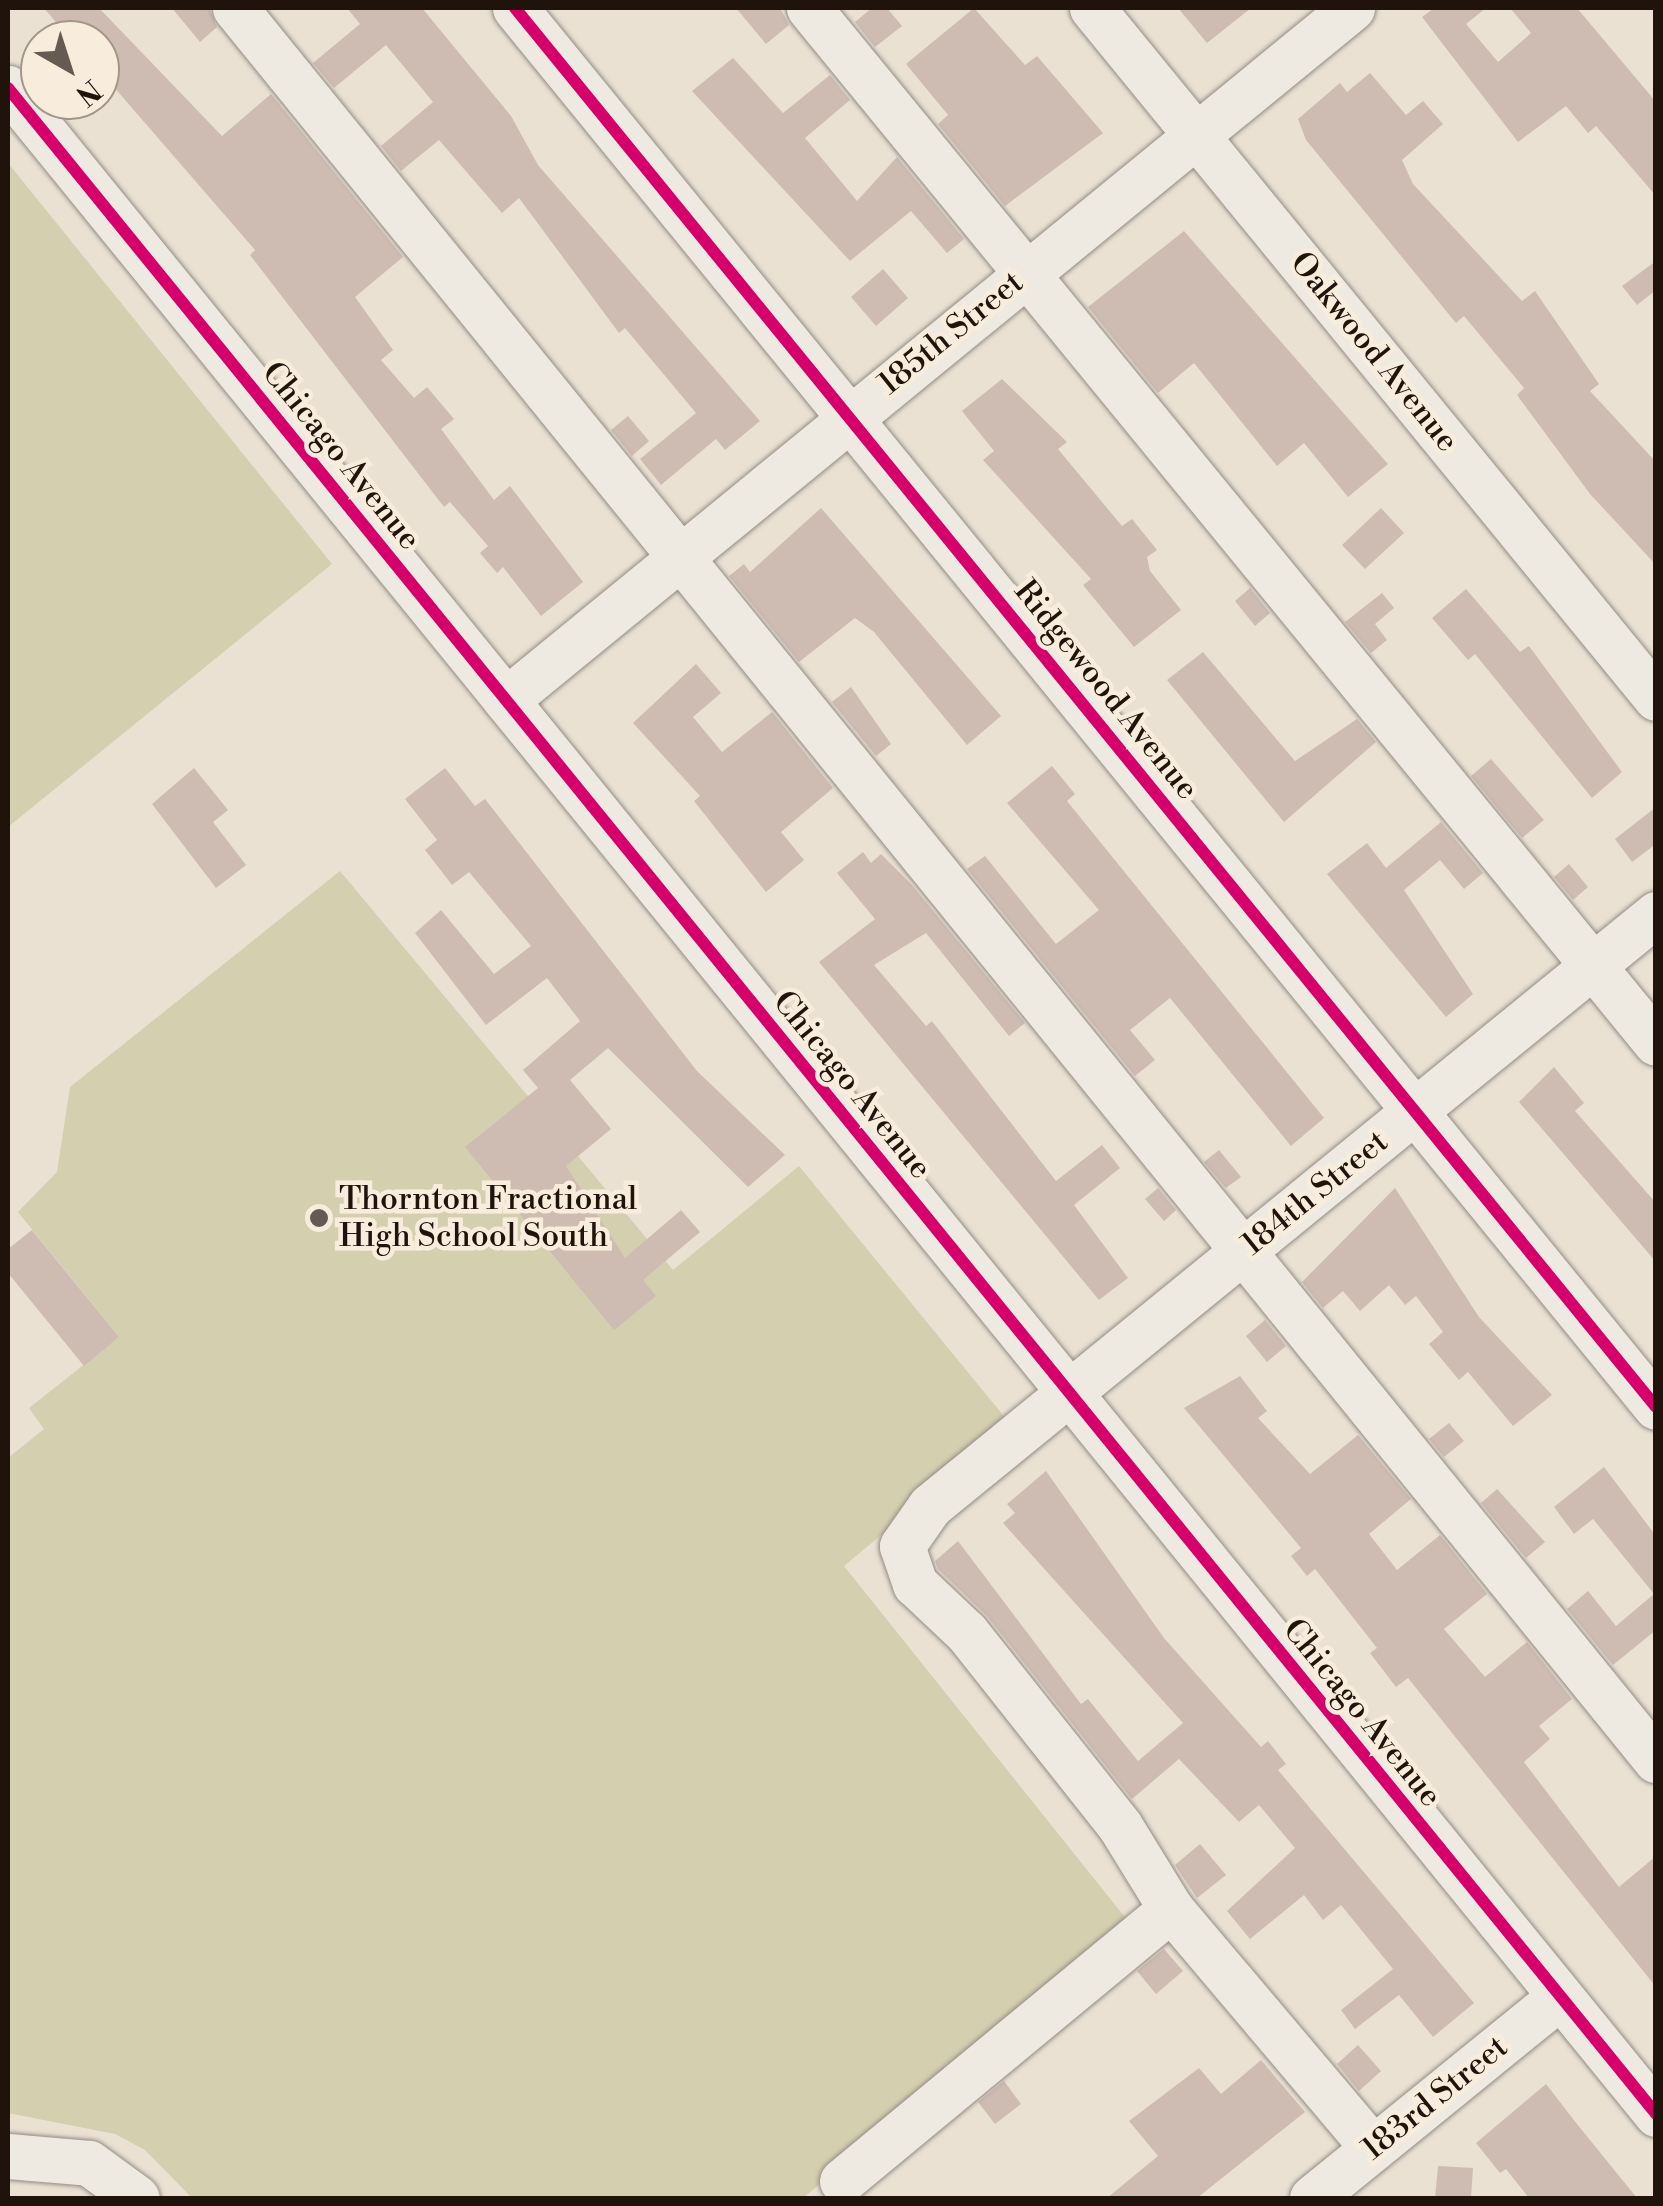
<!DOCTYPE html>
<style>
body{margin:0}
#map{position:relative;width:1663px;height:2206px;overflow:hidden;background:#eae1d3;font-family:"Libre Bodoni",serif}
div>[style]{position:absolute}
.green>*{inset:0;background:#d4cfaf}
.building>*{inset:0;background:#cebcb3}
.roads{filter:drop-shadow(0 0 2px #938c84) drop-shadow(0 0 2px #938c84)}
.minor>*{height:45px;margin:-22.5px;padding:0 22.5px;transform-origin:22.5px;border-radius:22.5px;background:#eeeae2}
.cycleway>*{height:12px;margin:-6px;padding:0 6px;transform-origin:6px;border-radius:6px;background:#d6006c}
.dots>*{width:28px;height:28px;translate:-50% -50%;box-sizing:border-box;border:5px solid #f8eddc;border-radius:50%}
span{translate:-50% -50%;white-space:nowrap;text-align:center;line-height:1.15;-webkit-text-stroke:9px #f8eddc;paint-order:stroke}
.street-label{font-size:32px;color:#1f130c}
.poi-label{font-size:32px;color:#1f130c}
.left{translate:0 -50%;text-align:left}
.frame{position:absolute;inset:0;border:10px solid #1f130c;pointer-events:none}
.north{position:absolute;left:20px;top:20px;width:100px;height:100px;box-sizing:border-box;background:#f8eddc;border:2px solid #a19689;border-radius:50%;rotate:141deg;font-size:28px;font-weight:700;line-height:40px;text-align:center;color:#1f130c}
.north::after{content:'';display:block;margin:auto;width:35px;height:45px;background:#665b52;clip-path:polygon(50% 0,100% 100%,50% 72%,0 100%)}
</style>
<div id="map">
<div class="green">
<div style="clip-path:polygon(8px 163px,332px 564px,8px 827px)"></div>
<div style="clip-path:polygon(340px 871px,673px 1270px,799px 1166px,1012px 1426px,844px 1566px,1132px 1926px,803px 2198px,192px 2198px,145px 2150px,115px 2134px,8px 2113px,8px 1458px,44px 1429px,29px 1408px,119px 1337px,18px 1212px,57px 1172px,70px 1087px)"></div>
</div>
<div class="building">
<div style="clip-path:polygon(44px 8px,99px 8px,222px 136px,271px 94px,403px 257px,355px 297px,393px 350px,381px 360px,414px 398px,427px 387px,454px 419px,441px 429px,494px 500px,510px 486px,583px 582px,541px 616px,503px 567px,497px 573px,480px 553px,488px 546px,450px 502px,444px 507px,250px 255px,255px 250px,100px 71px,100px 40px,71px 40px)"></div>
<div style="clip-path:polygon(172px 8px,209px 8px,217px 27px,200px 42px)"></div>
<div style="clip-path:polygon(347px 8px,422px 8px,511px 116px,538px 165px,760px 421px,725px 450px,716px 439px,661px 485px,640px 459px,696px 413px,625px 328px,619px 333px,519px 198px,502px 213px,439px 140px,401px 171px,381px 146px,433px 102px,386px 45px,334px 88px,313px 63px,360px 24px)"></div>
<div style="clip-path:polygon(736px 8px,780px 8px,789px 25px,766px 44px)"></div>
<div style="clip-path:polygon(872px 8px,887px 8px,902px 26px,875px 47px,855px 22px)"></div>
<div style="clip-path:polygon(974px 8px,1025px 65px,1037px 56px,1103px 133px,1005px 206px,938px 124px,948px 115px,906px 64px)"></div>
<div style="clip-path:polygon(1178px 8px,1251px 8px,1207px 43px)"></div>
<div style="clip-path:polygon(1434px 8px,1486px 8px,1466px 24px,1498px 62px,1531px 33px,1510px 8px,1577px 8px,1656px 102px,1656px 196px,1596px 126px,1588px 133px,1566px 106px,1518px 142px,1422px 17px)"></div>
<div style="clip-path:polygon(733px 58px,783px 113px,830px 75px,850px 100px,805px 138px,857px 201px,897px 157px,964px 239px,947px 253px,911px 211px,850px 261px,692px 91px)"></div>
<div style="clip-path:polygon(1370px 73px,1406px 115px,1423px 101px,1443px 124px,1402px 160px,1413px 184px,1522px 301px,1535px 291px,1599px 384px,1590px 391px,1656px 462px,1656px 565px,1590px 494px,1517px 395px,1524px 388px,1464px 316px,1456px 323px,1306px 140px,1298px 119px,1340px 83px,1347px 92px)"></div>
<div style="clip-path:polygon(1184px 231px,1388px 464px,1348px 497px,1304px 443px,1277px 466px,1194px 363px,1158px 393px,1088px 307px)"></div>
<div style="clip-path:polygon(1656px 261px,1656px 290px,1637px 305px,1622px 286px)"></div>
<div style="clip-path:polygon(883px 269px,908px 298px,876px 326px,851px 297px)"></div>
<div style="clip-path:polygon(1002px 379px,1067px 442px,1058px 449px,1122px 526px,1132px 519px,1157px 550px,1147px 557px,1150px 571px,1181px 610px,1134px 647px,1083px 585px,1091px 579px,983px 460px,994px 451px,962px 411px)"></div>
<div style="clip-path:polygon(628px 416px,649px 441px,632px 456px,611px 430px)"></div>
<div style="clip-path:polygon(821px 508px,1001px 716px,967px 745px,874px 632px,855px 618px,799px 662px,729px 576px,744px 564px,750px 572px)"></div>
<div style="clip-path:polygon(1381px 508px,1404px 533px,1365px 569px,1342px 545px)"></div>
<div style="clip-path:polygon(1250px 588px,1270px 613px,1255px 626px,1235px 601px)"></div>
<div style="clip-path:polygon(1466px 589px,1520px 652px,1529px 646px,1622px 772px,1592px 798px,1475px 654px,1468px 660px,1432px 618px)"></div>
<div style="clip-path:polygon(1382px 593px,1394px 608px,1375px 624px,1387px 640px,1371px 653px,1345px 622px)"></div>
<div style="clip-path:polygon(1203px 652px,1295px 761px,1357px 719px,1376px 742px,1284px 822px,1167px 680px)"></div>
<div style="clip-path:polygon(696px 664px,721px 693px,693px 717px,722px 752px,772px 712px,833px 788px,781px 832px,804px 860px,766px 892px,694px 801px,700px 796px,633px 723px)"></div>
<div style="clip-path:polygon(851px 687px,891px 744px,876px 756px,832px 702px)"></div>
<div style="clip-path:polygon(1491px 759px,1544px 820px,1522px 838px,1471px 776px)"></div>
<div style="clip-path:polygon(1052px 766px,1075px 794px,1067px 801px,1324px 1118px,1291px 1146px,1170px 998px,1130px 1030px,1155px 1060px,1135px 1076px,967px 869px,985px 856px,1056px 944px,1099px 910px,1007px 803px)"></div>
<div style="clip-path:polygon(194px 768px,228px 810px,213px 822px,246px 865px,216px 888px,152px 804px)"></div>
<div style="clip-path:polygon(445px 768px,475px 806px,485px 799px,697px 1071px,785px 1155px,748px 1187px,608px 1048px,570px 1080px,611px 1129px,566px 1166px,625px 1258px,681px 1210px,700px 1232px,643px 1280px,656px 1296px,614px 1330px,465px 1147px,538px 1088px,523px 1070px,580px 1021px,547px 978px,486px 1025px,415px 933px,441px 910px,494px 974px,531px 946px,469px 872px,452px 885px,425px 850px,437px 840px,405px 799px)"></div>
<div style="clip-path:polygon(1656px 807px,1656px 844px,1632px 862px,1615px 839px)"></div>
<div style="clip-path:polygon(1441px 822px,1483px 873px,1464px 889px,1440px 860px,1404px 890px,1473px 994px,1446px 1017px,1327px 874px,1367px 843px,1386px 868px)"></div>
<div style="clip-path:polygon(863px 852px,871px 863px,881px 854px,912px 885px,1025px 1023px,1009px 1036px,926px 933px,874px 965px,926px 1026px,932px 1021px,1056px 1181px,1102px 1145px,1120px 1168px,1074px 1205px,1128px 1278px,1099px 1300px,819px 962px,875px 919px,837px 873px)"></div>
<div style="clip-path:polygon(1569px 864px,1588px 887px,1573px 900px,1554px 877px)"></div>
<div style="clip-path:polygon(1554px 1067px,1584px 1103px,1575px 1111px,1656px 1203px,1656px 1262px,1519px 1102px)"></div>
<div style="clip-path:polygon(1219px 1150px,1241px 1177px,1226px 1188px,1204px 1162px)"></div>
<div style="clip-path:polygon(1158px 1188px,1176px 1210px,1164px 1221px,1145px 1199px)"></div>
<div style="clip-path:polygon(1395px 1188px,1479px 1317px,1552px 1395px,1513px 1426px,1468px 1372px,1459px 1380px,1429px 1344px,1443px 1332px,1416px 1296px,1405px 1305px,1389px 1285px,1360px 1311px,1343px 1291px,1323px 1308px,1302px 1282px)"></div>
<div style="clip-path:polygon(32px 1230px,119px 1337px,84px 1366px,8px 1273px,8px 1249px)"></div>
<div style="clip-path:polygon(1265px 1320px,1286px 1346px,1267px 1362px,1246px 1336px)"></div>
<div style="clip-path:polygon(1240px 1376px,1267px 1411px,1258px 1418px,1310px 1474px,1358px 1435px,1411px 1499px,1369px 1534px,1397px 1570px,1440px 1535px,1487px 1594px,1444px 1629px,1485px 1677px,1527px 1642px,1572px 1699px,1539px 1726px,1550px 1739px,1524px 1762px,1619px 1887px,1656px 1856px,1656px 1987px,1408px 1678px,1396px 1687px,1370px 1653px,1377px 1648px,1315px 1569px,1307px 1576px,1291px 1556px,1301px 1548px,1184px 1408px)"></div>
<div style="clip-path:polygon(1449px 1423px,1464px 1441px,1444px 1457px,1429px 1439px)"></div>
<div style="clip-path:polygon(1604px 1467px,1656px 1536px,1656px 1630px,1613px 1665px,1567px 1609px,1588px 1591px,1616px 1626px,1654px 1594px,1593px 1519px,1574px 1534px,1554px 1507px)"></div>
<div style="clip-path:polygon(1046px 1471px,1164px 1638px,1261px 1747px,1268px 1741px,1286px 1764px,1278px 1770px,1474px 2003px,1433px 2037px,1399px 1995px,1355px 2029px,1341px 2010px,1393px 1969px,1341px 1905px,1323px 1920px,1304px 1895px,1250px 1939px,1227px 1911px,1295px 1848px,1259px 1805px,1239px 1822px,1179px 1759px,1132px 1799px,987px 1616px,938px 1569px,935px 1561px,958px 1541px,1081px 1704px,1088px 1699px,1138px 1761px,1183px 1723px,1003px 1523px,1015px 1513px,1007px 1504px)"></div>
<div style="clip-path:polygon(1497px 1489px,1545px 1542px,1526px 1558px,1481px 1503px)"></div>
<div style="clip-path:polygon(1200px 1844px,1226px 1875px,1197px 1898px,1175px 1865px)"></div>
<div style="clip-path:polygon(1164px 1949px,1183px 1971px,1156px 1994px,1137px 1971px)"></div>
<div style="clip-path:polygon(1358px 2045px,1381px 2071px,1359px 2091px,1337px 2064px)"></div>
<div style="clip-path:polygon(1261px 2060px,1305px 2112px,1197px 2198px,1107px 2198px,1158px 2156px,1129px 2121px,1199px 2068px,1221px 2094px)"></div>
<div style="clip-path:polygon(1004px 2081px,1021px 2104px,995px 2124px,978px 2102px)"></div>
<div style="clip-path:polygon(1546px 2084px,1577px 2124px,1637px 2198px,1529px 2198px,1506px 2169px,1500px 2173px,1476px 2143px)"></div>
<div style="clip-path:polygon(1438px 2166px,1473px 2168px,1471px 2198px,1435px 2198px)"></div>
</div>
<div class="roads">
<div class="minor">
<div style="left:235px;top:8px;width:2256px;rotate:50.96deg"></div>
<div style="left:515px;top:8px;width:1805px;rotate:50.8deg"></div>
<div style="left:809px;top:8px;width:1337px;rotate:50.7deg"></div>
<div style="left:1092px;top:8px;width:891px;rotate:50.74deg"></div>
<div style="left:8px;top:88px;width:2612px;rotate:50.87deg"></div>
<div style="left:506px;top:700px;width:1093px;rotate:-39.28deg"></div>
<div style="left:1373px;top:2148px;width:313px;rotate:-130.2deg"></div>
<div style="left:1171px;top:1909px;width:97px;rotate:-121.6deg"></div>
<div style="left:1120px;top:1826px;width:248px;rotate:-128.4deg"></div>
<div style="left:966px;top:1632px;width:70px;rotate:-136.7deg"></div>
<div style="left:915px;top:1584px;width:40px;rotate:-108.9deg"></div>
<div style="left:902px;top:1546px;width:49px;rotate:-55deg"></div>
<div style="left:930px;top:1506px;width:937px;rotate:-39.19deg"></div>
<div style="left:8px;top:2156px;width:81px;rotate:4.9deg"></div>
<div style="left:89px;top:2163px;width:59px;rotate:36.1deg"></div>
<div style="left:842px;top:2181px;width:427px;rotate:-39.6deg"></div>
<div style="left:1312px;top:2198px;width:318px;rotate:-39.1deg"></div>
</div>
</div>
<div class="cycleway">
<div style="left:515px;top:8px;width:1805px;rotate:50.8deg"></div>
<div style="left:8px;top:88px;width:2612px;rotate:50.87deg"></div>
</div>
<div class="dots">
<div style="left:319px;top:1218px;background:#665b52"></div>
</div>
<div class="street-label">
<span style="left:951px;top:333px;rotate:-39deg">185th Street</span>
<span style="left:1374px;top:352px;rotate:51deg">Oakwood Avenue</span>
<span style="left:341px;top:456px;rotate:51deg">Chicago Avenue</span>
<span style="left:1106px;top:690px;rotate:51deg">Ridgewood Avenue</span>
<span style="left:852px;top:1085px;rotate:51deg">Chicago Avenue</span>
<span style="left:1315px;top:1193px;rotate:-39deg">184th Street</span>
<span style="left:1362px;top:1713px;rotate:51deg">Chicago Avenue</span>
<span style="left:1435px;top:2098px;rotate:-39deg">183rd Street</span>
</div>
<div class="poi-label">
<span class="left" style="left:339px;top:1218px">Thornton Fractional<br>High School South</span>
</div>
<div class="frame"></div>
<div class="north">N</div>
</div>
